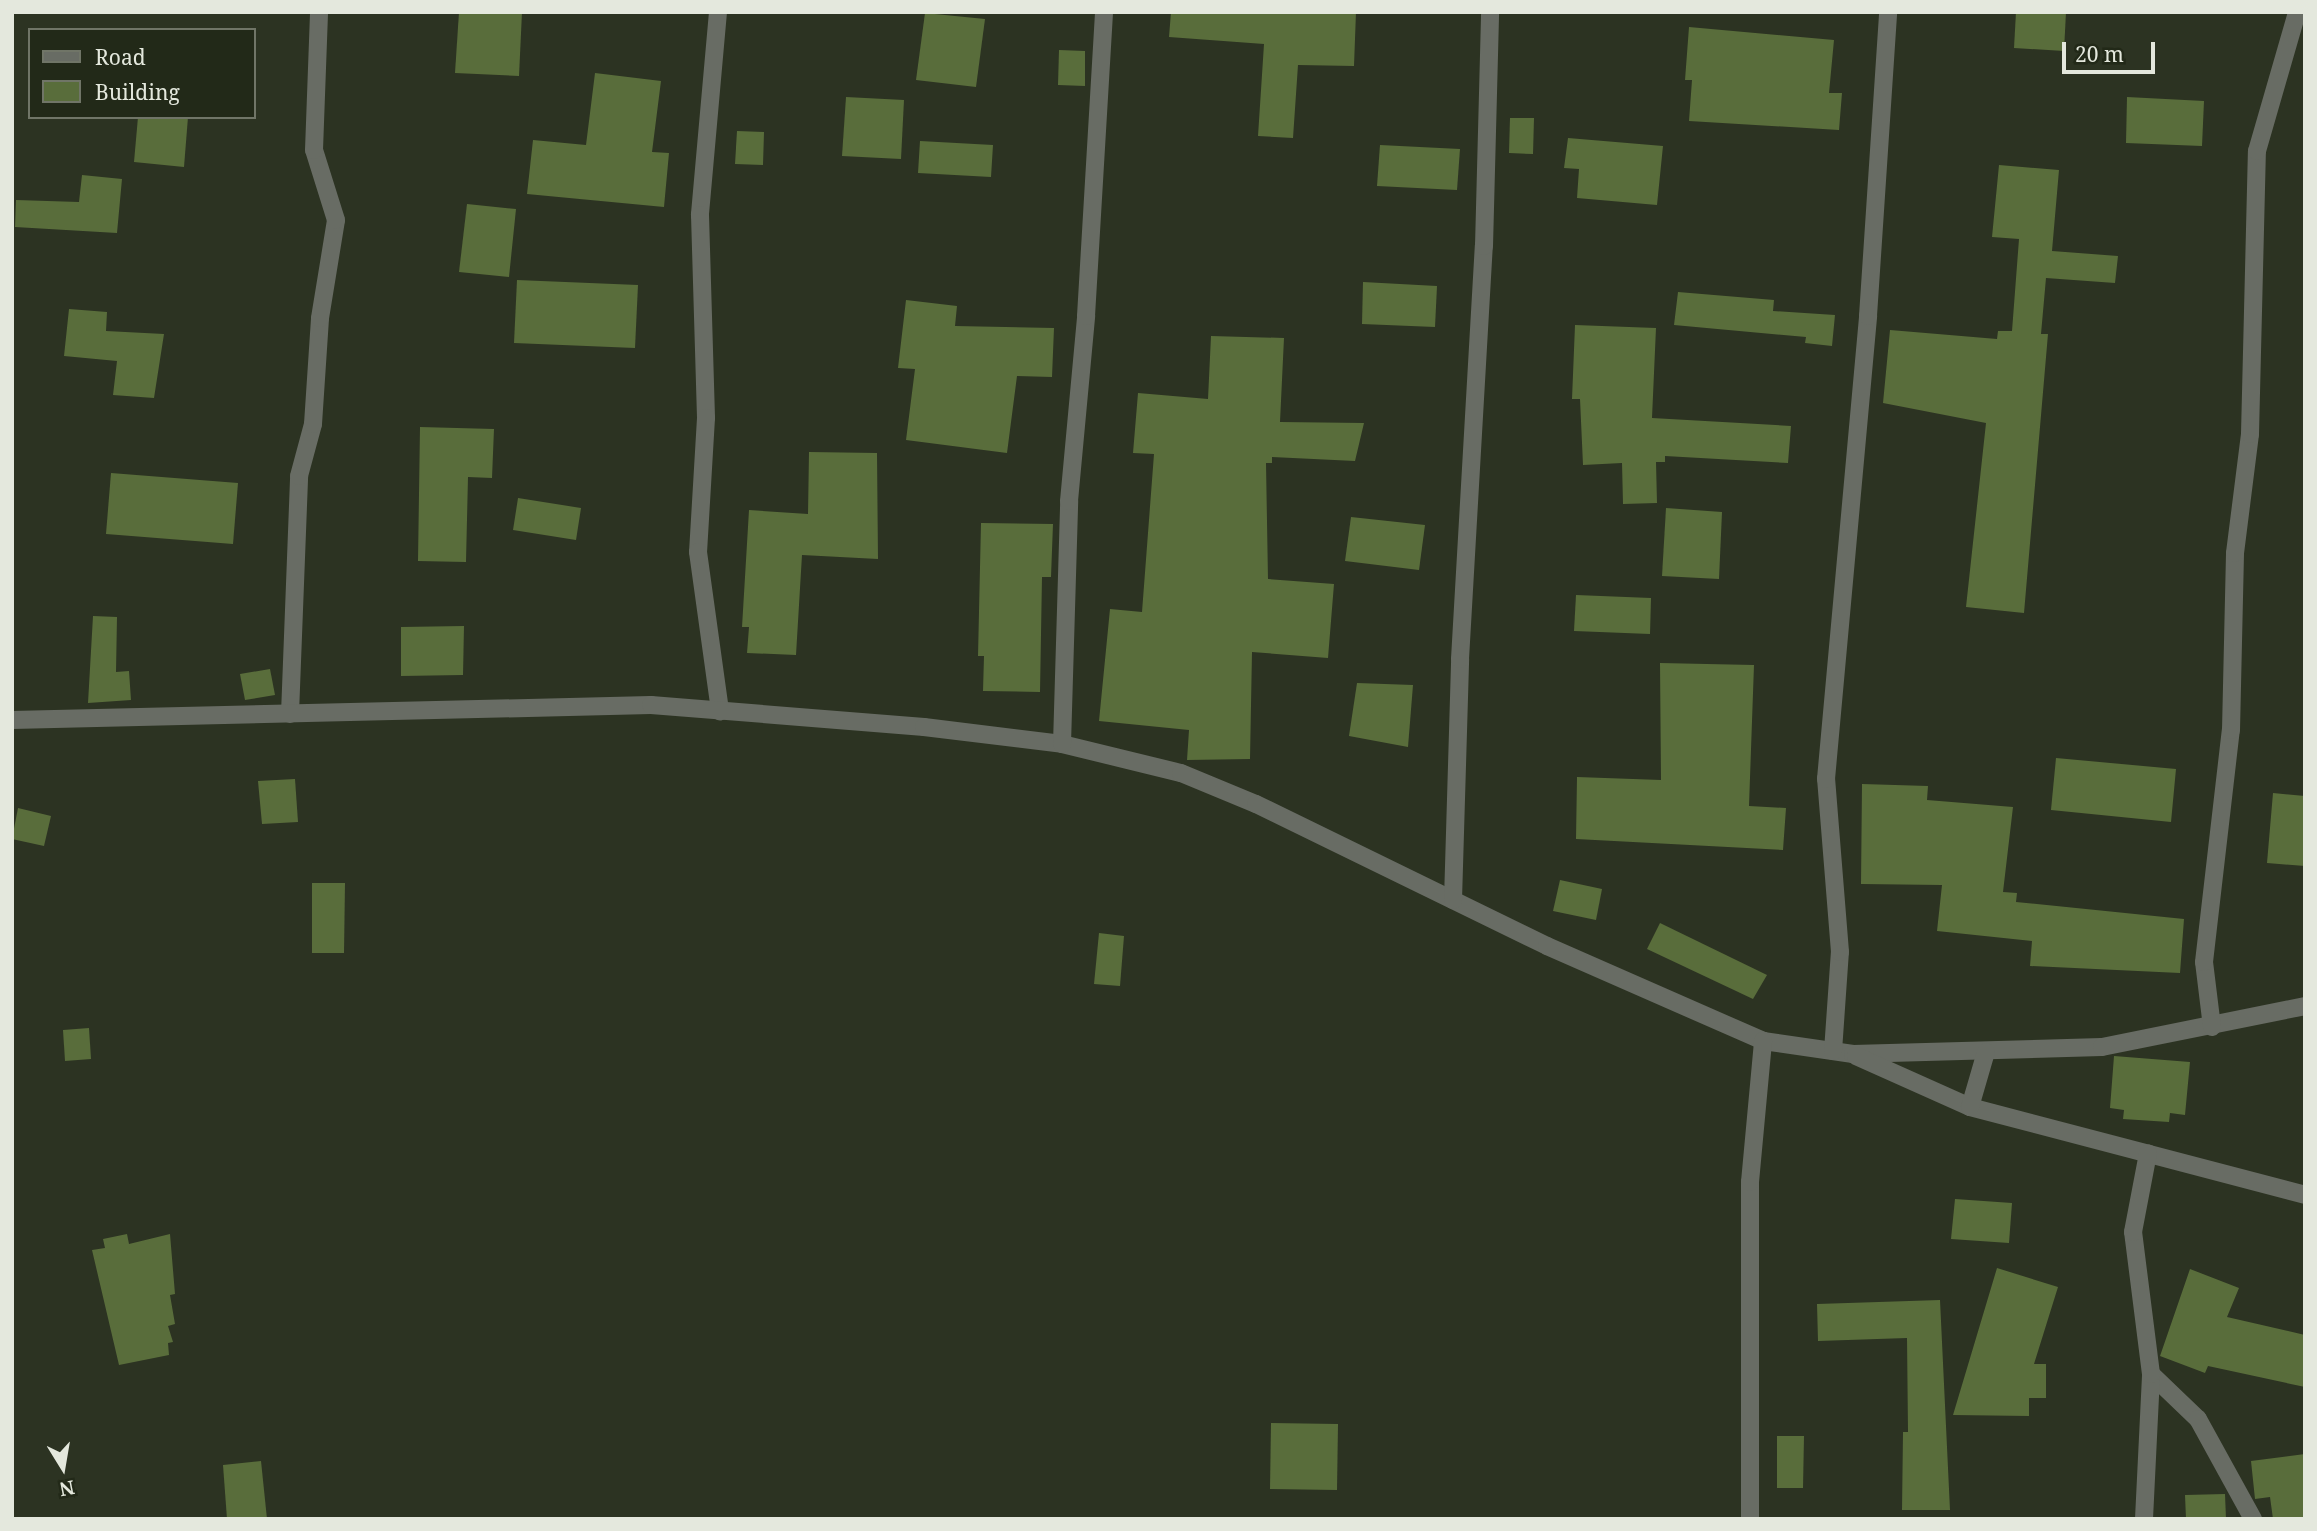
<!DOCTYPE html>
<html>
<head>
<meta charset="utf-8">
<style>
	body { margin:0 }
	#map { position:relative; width:2317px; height:1531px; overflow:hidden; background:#2c3322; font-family:"Noto Serif",serif }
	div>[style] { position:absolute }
	.building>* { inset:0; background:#596d3b }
	.street>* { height:18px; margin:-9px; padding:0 9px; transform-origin:9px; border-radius:9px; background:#686c64 }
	span { translate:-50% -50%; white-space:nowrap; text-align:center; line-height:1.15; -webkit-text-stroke:7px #222918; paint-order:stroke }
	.frame { position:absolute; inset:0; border:14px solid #e4e8dd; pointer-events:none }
	.legend { position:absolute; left:28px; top:28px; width:228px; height:91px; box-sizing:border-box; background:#222918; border:2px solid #707567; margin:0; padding:9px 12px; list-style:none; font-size:21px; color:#e4e8dd }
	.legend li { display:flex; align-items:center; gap:14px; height:35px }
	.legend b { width:35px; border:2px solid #707567 }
	.north { position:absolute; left:28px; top:1433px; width:70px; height:70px; -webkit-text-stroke:5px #222918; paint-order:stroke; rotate:169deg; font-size:19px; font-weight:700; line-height:28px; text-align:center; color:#e4e8dd }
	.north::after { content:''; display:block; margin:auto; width:24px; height:32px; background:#e4e8dd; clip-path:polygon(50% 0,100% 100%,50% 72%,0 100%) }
	.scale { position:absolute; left:2062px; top:42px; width:93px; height:32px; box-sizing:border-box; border:4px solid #e4e8dd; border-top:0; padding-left:9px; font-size:21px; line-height:24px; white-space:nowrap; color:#e4e8dd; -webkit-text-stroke:5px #222918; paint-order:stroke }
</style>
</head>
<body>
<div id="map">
	<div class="building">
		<div style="clip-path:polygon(459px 12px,522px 12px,519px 76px,455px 73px)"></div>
		<div style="clip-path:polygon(1171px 12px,1356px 12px,1354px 66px,1298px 65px,1293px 138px,1258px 136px,1264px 44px,1169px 37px)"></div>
		<div style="clip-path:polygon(2016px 12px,2066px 12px,2064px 51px,2014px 48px)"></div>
		<div style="clip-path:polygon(925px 13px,985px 19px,976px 87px,916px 80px)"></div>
		<div style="clip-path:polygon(1689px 27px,1834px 40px,1829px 93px,1842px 93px,1839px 130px,1689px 121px,1692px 80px,1685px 80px)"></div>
		<div style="clip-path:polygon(1059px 50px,1085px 51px,1085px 86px,1058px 85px)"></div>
		<div style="clip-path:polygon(595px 73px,661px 81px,652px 152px,669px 153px,664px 207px,527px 194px,533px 140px,586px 145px)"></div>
		<div style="clip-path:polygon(846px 97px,904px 100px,901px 159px,842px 156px)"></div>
		<div style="clip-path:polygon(2127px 97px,2204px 101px,2202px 146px,2126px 143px)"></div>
		<div style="clip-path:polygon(138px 117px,188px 117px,184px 167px,134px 162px)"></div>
		<div style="clip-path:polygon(1510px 118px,1534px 118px,1533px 154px,1509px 153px)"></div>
		<div style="clip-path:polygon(737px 131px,764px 132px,763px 165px,735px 164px)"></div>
		<div style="clip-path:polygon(1568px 138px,1663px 146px,1657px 205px,1577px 198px,1579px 169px,1564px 168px)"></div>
		<div style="clip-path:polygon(920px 141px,993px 145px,991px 177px,918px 173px)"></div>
		<div style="clip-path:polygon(1380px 145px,1460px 149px,1457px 190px,1377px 186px)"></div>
		<div style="clip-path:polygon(1999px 165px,2059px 170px,2052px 251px,2118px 256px,2115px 283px,2046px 278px,2041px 334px,2048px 334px,2024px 613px,1966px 607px,1986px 423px,1883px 403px,1890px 330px,1997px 339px,1998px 331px,2012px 331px,2019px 239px,1992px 237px)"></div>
		<div style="clip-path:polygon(82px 175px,122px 179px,117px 233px,15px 227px,16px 200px,79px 202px)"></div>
		<div style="clip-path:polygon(467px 204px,516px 209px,509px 277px,459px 272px)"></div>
		<div style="clip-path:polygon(517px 280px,638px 285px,635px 348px,514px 343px)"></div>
		<div style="clip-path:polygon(1363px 282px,1437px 286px,1435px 327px,1362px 324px)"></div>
		<div style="clip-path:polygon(1678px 292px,1774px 300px,1773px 311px,1835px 315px,1832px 346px,1805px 343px,1806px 337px,1674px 325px)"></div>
		<div style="clip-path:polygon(906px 300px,957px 306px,955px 326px,1054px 328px,1052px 377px,1017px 376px,1007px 453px,906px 440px,915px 369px,898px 368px)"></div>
		<div style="clip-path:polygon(69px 309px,107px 312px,106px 331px,164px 334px,154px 398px,113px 395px,117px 361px,64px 356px)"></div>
		<div style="clip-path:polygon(1575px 325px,1656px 328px,1652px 418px,1791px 426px,1788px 463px,1665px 456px,1665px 462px,1656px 462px,1657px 503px,1623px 504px,1622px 463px,1583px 465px,1580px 399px,1572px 399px)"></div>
		<div style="clip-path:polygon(1211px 336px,1284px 338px,1280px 422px,1364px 423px,1355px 461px,1272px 457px,1272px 463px,1266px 463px,1268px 579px,1334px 584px,1328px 658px,1252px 652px,1250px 759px,1187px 760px,1189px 730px,1099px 721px,1110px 609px,1142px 612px,1154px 454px,1133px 453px,1138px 393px,1208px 399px)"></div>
		<div style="clip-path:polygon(420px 427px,494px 429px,492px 478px,468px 477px,466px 562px,418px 561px)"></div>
		<div style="clip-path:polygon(809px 452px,877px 453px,878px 559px,802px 555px,796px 655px,747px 653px,749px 627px,742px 627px,749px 510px,808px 514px)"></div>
		<div style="clip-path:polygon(111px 473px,238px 483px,233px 544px,106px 534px)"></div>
		<div style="clip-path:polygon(518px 498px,581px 508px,576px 540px,513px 530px)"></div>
		<div style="clip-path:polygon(1666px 508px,1722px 512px,1719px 579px,1662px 576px)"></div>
		<div style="clip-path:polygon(1351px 517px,1425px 525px,1419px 570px,1345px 561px)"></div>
		<div style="clip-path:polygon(981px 523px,1053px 524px,1051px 577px,1042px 577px,1040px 692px,983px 691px,984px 656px,978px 656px)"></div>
		<div style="clip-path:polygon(1576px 595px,1651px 598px,1650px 634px,1574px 631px)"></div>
		<div style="clip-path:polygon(93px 616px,117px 617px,116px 672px,129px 671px,131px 700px,88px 703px)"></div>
		<div style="clip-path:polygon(464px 626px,463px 675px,401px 676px,401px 627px)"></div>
		<div style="clip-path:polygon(1660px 663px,1754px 665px,1749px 806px,1786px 808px,1783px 850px,1576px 839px,1577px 777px,1661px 780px)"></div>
		<div style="clip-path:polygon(270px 669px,275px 695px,245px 700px,240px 674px)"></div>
		<div style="clip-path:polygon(1357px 683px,1413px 685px,1408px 747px,1349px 736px)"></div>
		<div style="clip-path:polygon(2056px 758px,2176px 769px,2171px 822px,2051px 810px)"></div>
		<div style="clip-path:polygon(295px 779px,298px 822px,262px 824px,258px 781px)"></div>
		<div style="clip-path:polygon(1862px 784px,1928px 786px,1927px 800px,2013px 807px,2003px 892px,2017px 893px,2016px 902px,2184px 919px,2180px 973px,2030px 966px,2032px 941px,1937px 931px,1942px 885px,1861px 884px)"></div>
		<div style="clip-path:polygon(2273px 793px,2305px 796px,2305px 866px,2267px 863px)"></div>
		<div style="clip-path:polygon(18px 808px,51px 816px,44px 846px,12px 839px)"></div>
		<div style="clip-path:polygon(1560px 880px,1602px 889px,1596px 920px,1553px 911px)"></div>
		<div style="clip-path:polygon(312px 883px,345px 883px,344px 953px,312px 953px)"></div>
		<div style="clip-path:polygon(1660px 923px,1767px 975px,1753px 999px,1647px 949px)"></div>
		<div style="clip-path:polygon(1099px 933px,1124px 936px,1120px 986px,1094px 984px)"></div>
		<div style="clip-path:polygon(89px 1028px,91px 1059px,65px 1061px,63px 1030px)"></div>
		<div style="clip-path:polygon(2114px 1056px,2190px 1062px,2185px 1115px,2170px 1113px,2169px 1122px,2123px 1119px,2124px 1110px,2110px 1108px)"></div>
		<div style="clip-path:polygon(1955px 1199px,2012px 1203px,2009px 1243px,1951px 1239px)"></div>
		<div style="clip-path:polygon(127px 1234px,129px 1244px,170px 1234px,175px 1294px,170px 1295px,175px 1324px,168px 1326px,173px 1342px,168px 1343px,169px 1355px,119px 1365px,92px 1250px,105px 1248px,103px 1239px)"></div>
		<div style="clip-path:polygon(1997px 1268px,2058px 1287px,2034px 1364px,2046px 1364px,2046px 1398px,2029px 1398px,2029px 1416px,1953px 1415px)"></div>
		<div style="clip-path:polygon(2190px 1269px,2239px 1288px,2227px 1317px,2305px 1335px,2305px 1387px,2208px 1366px,2205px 1373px,2160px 1356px)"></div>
		<div style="clip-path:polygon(1940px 1300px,1950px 1510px,1902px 1510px,1903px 1432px,1908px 1432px,1907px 1338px,1818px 1341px,1817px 1304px)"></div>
		<div style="clip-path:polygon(1271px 1423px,1338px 1424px,1337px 1490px,1270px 1489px)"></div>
		<div style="clip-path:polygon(1777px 1436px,1804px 1436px,1803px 1488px,1777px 1488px)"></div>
		<div style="clip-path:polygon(2305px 1454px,2305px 1519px,2273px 1519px,2270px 1497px,2255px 1499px,2251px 1461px)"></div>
		<div style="clip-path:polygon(261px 1461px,267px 1519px,227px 1519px,223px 1465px)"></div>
		<div style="clip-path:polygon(2225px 1494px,2226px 1519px,2186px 1519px,2185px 1495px)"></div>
	</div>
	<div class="street">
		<div style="left:718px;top:12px;width:204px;rotate:95.1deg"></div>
		<div style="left:700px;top:215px;width:203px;rotate:88.3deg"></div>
		<div style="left:706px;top:418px;width:134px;rotate:93.4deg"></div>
		<div style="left:698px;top:552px;width:161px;rotate:82.1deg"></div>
		<div style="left:290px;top:714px;width:238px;rotate:-87.8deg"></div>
		<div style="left:299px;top:476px;width:54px;rotate:-74.9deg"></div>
		<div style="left:313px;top:424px;width:106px;rotate:-86.2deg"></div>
		<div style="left:320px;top:318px;width:99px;rotate:-80.7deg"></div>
		<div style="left:336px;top:220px;width:73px;rotate:-107.4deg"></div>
		<div style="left:314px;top:150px;width:138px;rotate:-87.9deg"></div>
		<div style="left:12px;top:720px;width:639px;rotate:-1.34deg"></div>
		<div style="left:651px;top:705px;width:274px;rotate:4.6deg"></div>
		<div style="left:924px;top:727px;width:139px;rotate:7deg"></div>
		<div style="left:1062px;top:744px;width:122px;rotate:13.7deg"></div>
		<div style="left:1181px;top:773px;width:81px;rotate:22.5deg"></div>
		<div style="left:1256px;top:804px;width:324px;rotate:26deg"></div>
		<div style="left:1547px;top:946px;width:236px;rotate:23.7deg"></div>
		<div style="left:1763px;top:1041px;width:91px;rotate:8.2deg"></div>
		<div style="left:1853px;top:1054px;width:249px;rotate:-1.6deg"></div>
		<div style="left:2102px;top:1047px;width:207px;rotate:-11.4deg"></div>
		<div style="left:1062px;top:744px;width:243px;rotate:-88.3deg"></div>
		<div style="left:1069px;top:501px;width:186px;rotate:-84.7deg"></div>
		<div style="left:1086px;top:316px;width:305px;rotate:-86.6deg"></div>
		<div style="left:1453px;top:900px;width:241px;rotate:-88.3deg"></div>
		<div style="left:1460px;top:659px;width:414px;rotate:-86.7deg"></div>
		<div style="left:1484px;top:246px;width:234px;rotate:-88.5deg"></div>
		<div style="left:2212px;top:1027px;width:65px;rotate:-97deg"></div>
		<div style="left:2204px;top:962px;width:234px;rotate:-83.4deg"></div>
		<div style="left:2231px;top:730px;width:177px;rotate:-88.7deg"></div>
		<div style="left:2235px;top:553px;width:120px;rotate:-82.8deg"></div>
		<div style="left:2250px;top:434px;width:283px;rotate:-88.6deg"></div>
		<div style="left:2257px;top:151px;width:145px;rotate:-73.9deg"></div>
		<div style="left:1833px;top:1051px;width:99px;rotate:-86deg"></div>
		<div style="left:1840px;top:952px;width:174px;rotate:-94.6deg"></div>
		<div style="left:1826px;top:779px;width:465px;rotate:-84.8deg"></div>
		<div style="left:1868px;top:316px;width:305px;rotate:-86.2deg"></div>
		<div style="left:1856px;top:1056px;width:125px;rotate:24.1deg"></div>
		<div style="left:1970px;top:1107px;width:346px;rotate:14.7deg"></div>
		<div style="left:1970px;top:1107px;width:57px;rotate:-73.8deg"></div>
		<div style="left:2151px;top:1374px;width:65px;rotate:43.8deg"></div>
		<div style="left:2198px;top:1419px;width:114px;rotate:61.2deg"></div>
		<div style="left:1750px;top:1519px;width:337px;rotate:-90deg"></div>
		<div style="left:1750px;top:1182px;width:142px;rotate:-84.7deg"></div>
		<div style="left:2144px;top:1519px;width:145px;rotate:-87.2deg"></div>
		<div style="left:2151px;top:1374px;width:143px;rotate:-97.2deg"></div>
		<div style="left:2133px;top:1232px;width:80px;rotate:-79.2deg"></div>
	</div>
	<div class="frame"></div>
	<ul class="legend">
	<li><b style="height:9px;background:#686c64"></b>Road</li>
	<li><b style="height:19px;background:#596d3b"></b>Building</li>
	</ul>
	<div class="north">N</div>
	<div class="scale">20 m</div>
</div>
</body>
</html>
